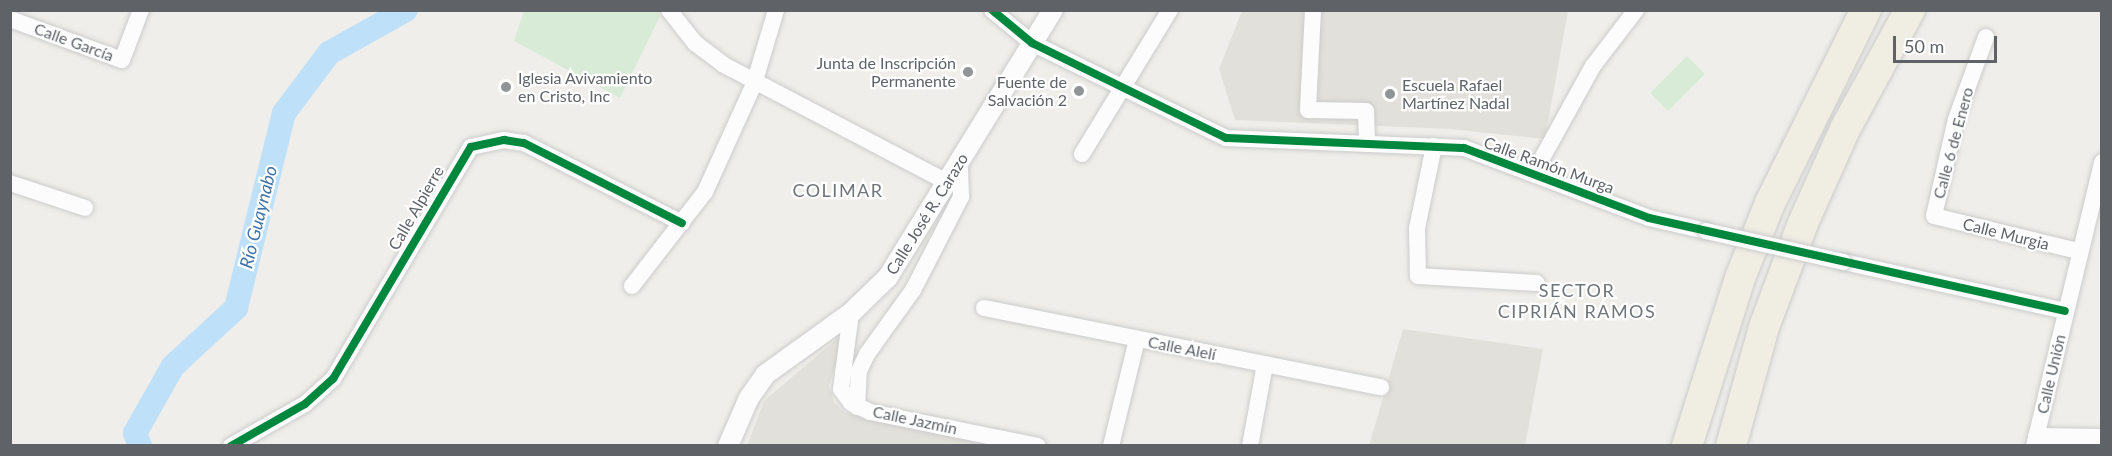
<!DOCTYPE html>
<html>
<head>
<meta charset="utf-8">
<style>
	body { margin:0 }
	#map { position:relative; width:2112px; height:456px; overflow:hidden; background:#efeeea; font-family:Lato,sans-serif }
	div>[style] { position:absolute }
	.education>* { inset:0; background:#e2e0da }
	.green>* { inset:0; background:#d8ebd6 }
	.river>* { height:24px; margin:-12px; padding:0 12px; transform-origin:12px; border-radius:12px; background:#bfe0f9 }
	.roads { filter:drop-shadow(0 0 2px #cbcccc) drop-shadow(0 0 2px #cbcccc) }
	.minor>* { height:16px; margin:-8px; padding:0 8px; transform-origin:8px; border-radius:8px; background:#fdfcfc }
	.tertiary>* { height:20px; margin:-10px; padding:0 10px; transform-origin:10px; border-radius:10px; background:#fdfcfc }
	.motorway>* { height:30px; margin:-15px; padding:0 15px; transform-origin:15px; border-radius:15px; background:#f0ede3 }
	.bridges { filter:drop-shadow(0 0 2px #cbcccc) drop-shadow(0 0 2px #cbcccc) }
	.minor-bridge>* { height:16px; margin:-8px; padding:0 8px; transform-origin:8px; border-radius:8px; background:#fdfcfc }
	.cycleway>* { height:8px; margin:-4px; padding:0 4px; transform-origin:4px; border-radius:4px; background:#00873e }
	.dots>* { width:16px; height:16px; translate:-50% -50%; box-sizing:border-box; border:3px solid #fff; border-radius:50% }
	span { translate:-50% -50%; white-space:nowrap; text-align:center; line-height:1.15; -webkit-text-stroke:4.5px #fff; paint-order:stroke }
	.street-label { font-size:16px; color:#5f6368 }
	.poi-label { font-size:16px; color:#5f6368 }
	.right { translate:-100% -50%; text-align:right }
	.left { translate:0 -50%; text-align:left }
	.neighbourhood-label { font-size:18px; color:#70757a; letter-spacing:1.5px }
	.water-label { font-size:18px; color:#4174aa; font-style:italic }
	.frame { position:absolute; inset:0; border:12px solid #5f6368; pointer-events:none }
	.scale { position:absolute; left:1893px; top:36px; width:104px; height:27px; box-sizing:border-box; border:3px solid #5f6368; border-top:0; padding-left:8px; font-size:18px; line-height:21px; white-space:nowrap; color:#5f6368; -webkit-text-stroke:4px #fff; paint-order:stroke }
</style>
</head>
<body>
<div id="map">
	<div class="education">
		<div style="clip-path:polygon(1242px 11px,1568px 11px,1545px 139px,1451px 129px,1235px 120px,1219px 69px)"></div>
		<div style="clip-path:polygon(1403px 329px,1543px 349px,1525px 445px,1369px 446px)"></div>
		<div style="clip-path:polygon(839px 337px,844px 339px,829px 386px,834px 402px,845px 413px,999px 445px,747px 446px,764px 401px)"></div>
	</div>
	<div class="green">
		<div style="clip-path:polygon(656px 10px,660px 16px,620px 98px,514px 41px,524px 11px)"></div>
		<div style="clip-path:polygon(1687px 56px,1705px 74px,1668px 111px,1650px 93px)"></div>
	</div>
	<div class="river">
		<div style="left:140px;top:446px;width:14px;rotate:-111deg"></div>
		<div style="left:135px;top:433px;width:77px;rotate:-60.4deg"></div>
		<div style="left:173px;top:366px;width:86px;rotate:-42.6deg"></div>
		<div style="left:236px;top:308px;width:201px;rotate:-76.2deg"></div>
		<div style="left:284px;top:113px;width:75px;rotate:-53.1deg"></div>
		<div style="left:329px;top:53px;width:88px;rotate:-29.2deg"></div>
	</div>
	<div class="roads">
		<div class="minor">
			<div style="left:669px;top:10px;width:42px;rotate:51.8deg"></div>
			<div style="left:695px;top:43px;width:36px;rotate:37deg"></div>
			<div style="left:724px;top:65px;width:252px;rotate:27.7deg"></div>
			<div style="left:992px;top:10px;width:52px;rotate:39.5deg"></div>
			<div style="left:1032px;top:43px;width:216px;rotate:26.1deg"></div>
			<div style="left:1226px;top:138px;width:238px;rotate:2.4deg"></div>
			<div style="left:1464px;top:148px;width:198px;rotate:20.7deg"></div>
			<div style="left:1649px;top:218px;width:58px;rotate:12.8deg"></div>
			<div style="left:1313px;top:10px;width:100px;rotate:92.9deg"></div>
			<div style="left:1308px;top:110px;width:58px;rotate:1deg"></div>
			<div style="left:1366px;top:111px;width:33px;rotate:88deg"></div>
			<div style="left:10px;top:19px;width:119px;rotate:20.1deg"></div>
			<div style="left:122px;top:60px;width:53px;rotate:-69.2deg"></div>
			<div style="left:1986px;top:37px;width:87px;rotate:110.1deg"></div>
			<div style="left:1956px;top:119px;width:99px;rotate:102.8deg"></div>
			<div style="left:1934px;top:216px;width:148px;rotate:13.7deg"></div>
			<div style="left:1434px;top:146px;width:84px;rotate:101.7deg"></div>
			<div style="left:1417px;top:228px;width:48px;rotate:88.8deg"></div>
			<div style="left:1418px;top:276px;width:119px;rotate:3.4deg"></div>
			<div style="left:1082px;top:154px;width:169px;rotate:-58.6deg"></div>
			<div style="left:1535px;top:171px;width:120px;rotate:-61.1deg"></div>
			<div style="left:1593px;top:66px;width:71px;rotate:-52.5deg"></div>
			<div style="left:10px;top:183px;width:79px;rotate:18.4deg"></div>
			<div style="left:1844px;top:262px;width:226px;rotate:12.5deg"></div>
			<div style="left:632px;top:286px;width:119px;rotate:-52.2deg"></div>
			<div style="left:705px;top:192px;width:119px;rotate:-65.6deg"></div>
			<div style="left:754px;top:84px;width:77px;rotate:-73.4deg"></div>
			<div style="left:984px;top:308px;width:405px;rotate:11.3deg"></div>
			<div style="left:851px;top:313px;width:77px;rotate:97.5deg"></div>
			<div style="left:841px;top:389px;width:17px;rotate:54deg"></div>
			<div style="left:851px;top:403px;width:21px;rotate:25deg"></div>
			<div style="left:870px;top:412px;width:171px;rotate:11.4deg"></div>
			<div style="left:857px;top:407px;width:36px;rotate:-87deg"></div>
			<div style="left:859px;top:371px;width:19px;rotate:-65deg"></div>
			<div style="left:867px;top:354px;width:79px;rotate:-54.3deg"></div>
			<div style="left:913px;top:290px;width:105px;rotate:-62.7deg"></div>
			<div style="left:961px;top:197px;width:35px;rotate:-92deg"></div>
			<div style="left:2036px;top:436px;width:66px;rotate:0.9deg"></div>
			<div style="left:231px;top:446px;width:85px;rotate:-29.6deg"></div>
			<div style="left:305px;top:404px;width:38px;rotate:-42deg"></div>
			<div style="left:333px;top:379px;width:270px;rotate:-59.3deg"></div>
			<div style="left:471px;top:147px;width:34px;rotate:-12deg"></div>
			<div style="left:504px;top:140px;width:20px;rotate:9deg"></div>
			<div style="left:524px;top:143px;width:177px;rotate:26.9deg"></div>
			<div style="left:1111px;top:446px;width:110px;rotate:-76.3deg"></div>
			<div style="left:1250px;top:446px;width:83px;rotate:-79.6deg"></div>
			<div style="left:2034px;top:446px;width:292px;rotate:-76.5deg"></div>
		</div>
		<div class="tertiary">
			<div style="left:728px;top:446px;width:52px;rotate:-66.4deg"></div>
			<div style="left:749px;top:398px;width:29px;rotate:-55deg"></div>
			<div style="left:766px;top:374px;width:105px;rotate:-35.7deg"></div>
			<div style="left:851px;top:313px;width:52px;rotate:-44.2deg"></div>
			<div style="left:888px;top:277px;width:314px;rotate:-58.3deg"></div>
		</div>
		<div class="motorway">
			<div style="left:1687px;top:446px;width:176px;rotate:-72.5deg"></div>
			<div style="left:1740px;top:278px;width:81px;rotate:-68.2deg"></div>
			<div style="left:1770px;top:203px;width:216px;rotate:-63.6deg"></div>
			<div style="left:1731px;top:446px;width:123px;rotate:-74.5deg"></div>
			<div style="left:1764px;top:327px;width:111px;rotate:-69.4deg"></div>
			<div style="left:1803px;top:223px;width:103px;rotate:-65.9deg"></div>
			<div style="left:1845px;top:129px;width:136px;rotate:-61.4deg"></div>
		</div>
	</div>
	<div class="bridges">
		<div class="minor-bridge">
			<div style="left:1706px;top:231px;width:141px;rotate:12.7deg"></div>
		</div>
	</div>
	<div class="cycleway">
		<div style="left:992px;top:10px;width:52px;rotate:39.5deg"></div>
		<div style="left:1032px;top:43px;width:216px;rotate:26.1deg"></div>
		<div style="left:1226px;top:138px;width:238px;rotate:2.4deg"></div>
		<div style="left:1464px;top:148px;width:198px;rotate:20.7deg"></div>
		<div style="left:1649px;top:218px;width:426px;rotate:12.6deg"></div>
		<div style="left:231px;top:446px;width:85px;rotate:-29.6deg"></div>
		<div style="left:305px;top:404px;width:38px;rotate:-42deg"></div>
		<div style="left:333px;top:379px;width:270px;rotate:-59.3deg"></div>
		<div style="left:471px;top:147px;width:34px;rotate:-12deg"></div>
		<div style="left:504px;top:140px;width:20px;rotate:9deg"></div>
		<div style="left:524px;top:143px;width:177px;rotate:26.9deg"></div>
	</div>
	<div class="dots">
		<div style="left:968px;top:72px;background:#919496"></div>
		<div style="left:506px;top:87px;background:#919496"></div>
		<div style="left:1079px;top:91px;background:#919496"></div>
		<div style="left:1390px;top:94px;background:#919496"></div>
	</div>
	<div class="street-label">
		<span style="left:74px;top:42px;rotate:20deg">Calle García</span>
		<span style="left:1953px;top:143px;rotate:-75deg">Calle 6 de Enero</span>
		<span style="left:1549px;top:165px;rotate:20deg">Calle Ramón Murga</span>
		<span style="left:416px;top:208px;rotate:-60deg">Calle Alpierre</span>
		<span style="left:927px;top:214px;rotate:-58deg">Calle José R. Carazo</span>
		<span style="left:2006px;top:234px;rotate:14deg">Calle Murgia</span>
		<span style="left:1182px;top:348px;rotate:11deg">Calle Alelí</span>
		<span style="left:2051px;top:374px;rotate:-77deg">Calle Unión</span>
		<span style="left:915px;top:420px;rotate:12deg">Calle Jazmín</span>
	</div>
	<div class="poi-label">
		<span class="right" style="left:956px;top:72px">Junta de Inscripción<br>Permanente</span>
		<span class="left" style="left:518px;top:87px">Iglesia Avivamiento<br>en Cristo, Inc</span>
		<span class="right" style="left:1067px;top:91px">Fuente de<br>Salvación 2</span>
		<span class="left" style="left:1402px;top:94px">Escuela Rafael<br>Martínez Nadal</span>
	</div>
	<div class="neighbourhood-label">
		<span style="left:838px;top:190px">COLIMAR</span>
		<span style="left:1577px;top:301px">SECTOR<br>CIPRIÁN RAMOS</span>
	</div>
	<div class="water-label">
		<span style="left:258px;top:217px;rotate:-76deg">Río Guaynabo</span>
	</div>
	<div class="frame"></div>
	<div class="scale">50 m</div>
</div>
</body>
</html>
